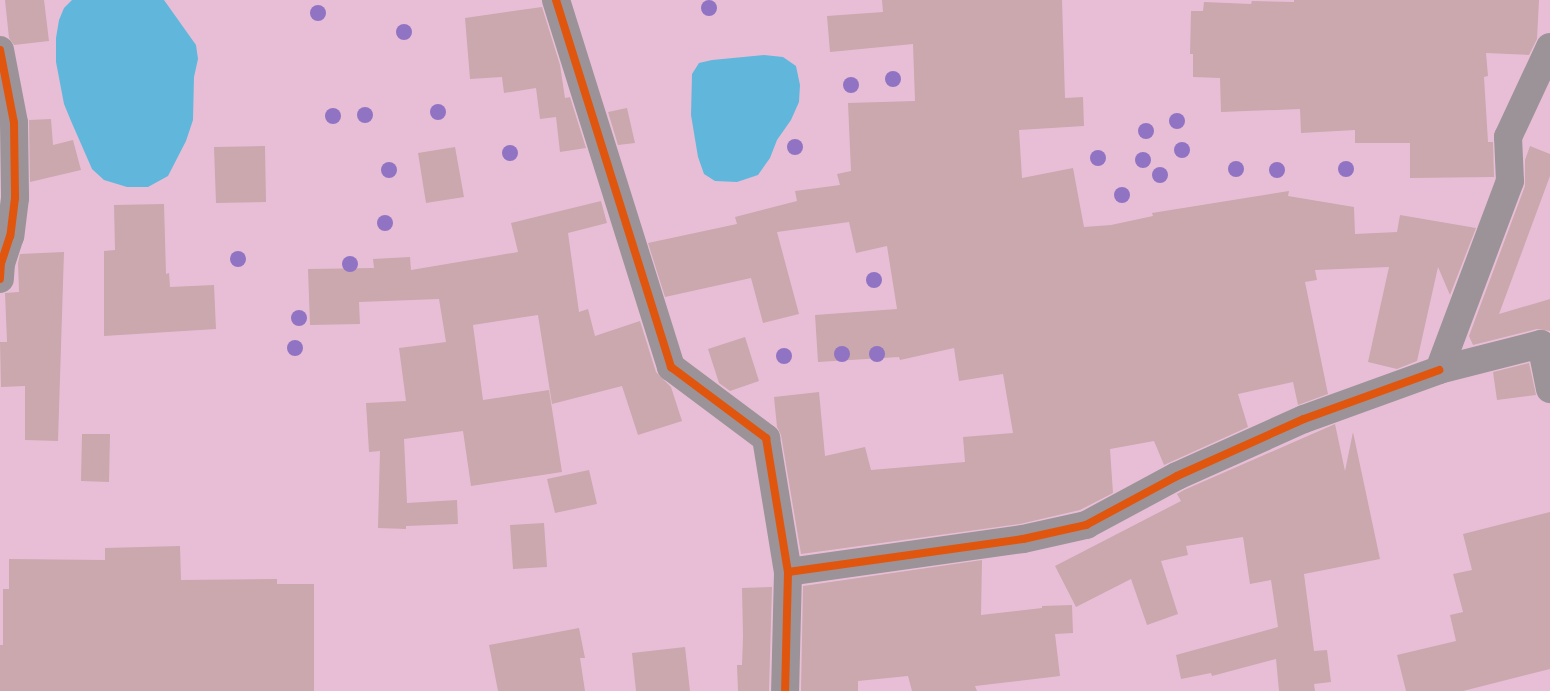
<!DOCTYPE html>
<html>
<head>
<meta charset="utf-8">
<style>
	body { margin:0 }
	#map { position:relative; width:1550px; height:691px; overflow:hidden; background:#e8bed7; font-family:Quicksand,sans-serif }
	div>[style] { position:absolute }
	.water>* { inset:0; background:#60b7db }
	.building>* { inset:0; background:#caa8ad }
	.street>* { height:28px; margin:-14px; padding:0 14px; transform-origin:14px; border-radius:14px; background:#9c9398 }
	.cycleway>* { height:8px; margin:-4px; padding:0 4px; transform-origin:4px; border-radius:4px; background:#e0560e }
	.trees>* { width:16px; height:16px; margin:-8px; border-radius:50%; background:#9173c3 }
	span { translate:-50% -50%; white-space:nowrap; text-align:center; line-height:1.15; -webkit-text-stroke:4px #f9acdb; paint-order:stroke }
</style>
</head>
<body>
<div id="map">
	<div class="water">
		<div style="clip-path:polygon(72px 0,164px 0,196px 45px,198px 59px,194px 77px,193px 120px,186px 141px,168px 176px,148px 187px,127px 187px,104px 180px,92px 169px,71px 121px,64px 104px,56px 62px,56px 38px,59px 20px,64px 8px)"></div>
		<div style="clip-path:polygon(764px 55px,783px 57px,796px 66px,800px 85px,799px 102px,791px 120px,777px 140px,770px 158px,758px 175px,737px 182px,715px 181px,704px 174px,698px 157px,691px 115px,692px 74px,699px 63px,712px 60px)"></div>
	</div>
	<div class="building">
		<div style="clip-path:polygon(5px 0,44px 0,49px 41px,14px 45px,9px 38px)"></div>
		<div style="clip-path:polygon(882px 0,1062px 0,1065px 98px,1083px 97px,1084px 126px,1019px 130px,1022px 178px,1073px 168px,1084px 227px,1111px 225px,1153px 216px,1152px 213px,1289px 191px,1288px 196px,1354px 207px,1355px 234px,1397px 232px,1400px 215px,1476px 228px,1450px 295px,1438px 267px,1417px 361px,1397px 369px,1368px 362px,1389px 267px,1315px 270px,1317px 280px,1305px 282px,1328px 394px,1298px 405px,1293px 382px,1238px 394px,1248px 427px,1164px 465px,1154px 441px,1110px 449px,1113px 493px,1080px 510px,1020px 524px,801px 554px,781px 435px,777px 427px,774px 397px,819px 392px,825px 456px,865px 447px,871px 470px,965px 462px,963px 437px,1013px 433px,1003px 374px,959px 381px,954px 348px,900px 360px,899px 357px,818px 362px,815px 315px,897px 309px,887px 246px,856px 253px,849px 222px,777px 232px,799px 314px,763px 323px,751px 278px,665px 297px,648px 243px,737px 224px,735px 217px,797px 201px,795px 191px,840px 185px,837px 174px,851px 171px,848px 103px,915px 101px,913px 44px,830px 52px,827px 16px,883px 12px)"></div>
		<div style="clip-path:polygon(1294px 0,1539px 0,1537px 39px,1529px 55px,1486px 53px,1488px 76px,1484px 77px,1488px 142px,1493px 142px,1494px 177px,1410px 178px,1410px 143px,1355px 143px,1355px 130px,1301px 133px,1300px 109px,1221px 112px,1220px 78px,1193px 77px,1193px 54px,1190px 54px,1191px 11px,1203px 11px,1204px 2px,1251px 4px,1252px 1px,1294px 2px)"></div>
		<div style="clip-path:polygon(542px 7px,560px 65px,565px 98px,570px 97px,586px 148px,560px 152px,556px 117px,540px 119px,536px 88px,504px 93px,502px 77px,470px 79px,465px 18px)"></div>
		<div style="clip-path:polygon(627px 108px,635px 143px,618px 145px,608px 112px)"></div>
		<div style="clip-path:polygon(51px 119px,53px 145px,73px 140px,81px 170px,30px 182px,29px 120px)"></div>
		<div style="clip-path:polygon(265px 146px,266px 202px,216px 203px,214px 147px)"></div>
		<div style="clip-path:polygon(1530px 146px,1550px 154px,1550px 176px,1499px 314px,1550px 299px,1550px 331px,1537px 329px,1473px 345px,1469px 336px,1525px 186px,1525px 160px)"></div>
		<div style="clip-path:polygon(455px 147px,464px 197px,426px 203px,418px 153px)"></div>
		<div style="clip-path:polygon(601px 201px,607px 223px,568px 233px,579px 312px,588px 309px,595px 336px,640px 321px,656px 372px,671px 387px,682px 421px,638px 435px,622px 386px,552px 404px,538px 315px,473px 325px,483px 400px,549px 390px,562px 472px,471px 486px,463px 431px,404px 439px,407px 503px,457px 500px,458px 524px,406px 526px,406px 529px,378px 528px,380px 451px,369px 452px,366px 403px,406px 401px,399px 348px,446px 342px,439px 299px,359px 302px,360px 324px,310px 325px,308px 269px,374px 268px,373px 259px,410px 257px,411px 270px,518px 252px,511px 223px)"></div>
		<div style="clip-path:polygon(164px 204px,166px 274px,169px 273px,170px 287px,214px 285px,216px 329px,104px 336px,104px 251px,115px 250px,114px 205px)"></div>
		<div style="clip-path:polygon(64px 252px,58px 441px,25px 440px,25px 386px,1px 387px,0 342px,7px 342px,5px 293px,19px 292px,18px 263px,20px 254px)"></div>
		<div style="clip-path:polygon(745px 337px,759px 381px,730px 391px,719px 383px,708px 349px)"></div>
		<div style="clip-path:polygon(1529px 363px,1536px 395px,1497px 400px,1493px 372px)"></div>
		<div style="clip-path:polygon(1335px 424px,1345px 471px,1353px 432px,1380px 559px,1304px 574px,1314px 651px,1327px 650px,1331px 682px,1314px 684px,1315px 691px,1279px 691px,1276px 659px,1212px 676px,1211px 673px,1181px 679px,1176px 655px,1278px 627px,1271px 580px,1250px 584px,1243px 537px,1186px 546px,1188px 555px,1161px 561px,1178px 614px,1147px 625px,1131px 579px,1076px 607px,1055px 566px,1181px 501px,1177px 494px,1184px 490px)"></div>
		<div style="clip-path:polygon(82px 434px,110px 434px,109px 482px,81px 481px)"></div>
		<div style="clip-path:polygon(589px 470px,597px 504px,555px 513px,547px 479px)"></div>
		<div style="clip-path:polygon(1550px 512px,1550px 669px,1463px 691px,1406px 691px,1397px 655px,1456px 641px,1450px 615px,1463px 612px,1453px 574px,1472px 570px,1463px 534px)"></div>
		<div style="clip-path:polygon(544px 523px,547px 567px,513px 569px,510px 525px)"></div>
		<div style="clip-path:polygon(180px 546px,181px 580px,277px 579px,277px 584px,314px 584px,314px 691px,0 691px,0 645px,3px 645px,3px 589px,9px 589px,9px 559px,105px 560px,105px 548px)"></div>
		<div style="clip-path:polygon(982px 560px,981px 615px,1042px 608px,1042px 606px,1072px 605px,1073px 633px,1055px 634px,1060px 676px,975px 686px,977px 691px,912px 691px,908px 676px,858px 681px,858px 691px,801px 691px,803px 586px)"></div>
		<div style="clip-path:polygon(772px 587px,769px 691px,738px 691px,737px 665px,742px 665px,743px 636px,742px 588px)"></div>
		<div style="clip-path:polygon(579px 628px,585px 658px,580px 658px,585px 691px,498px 691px,489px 645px)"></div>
		<div style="clip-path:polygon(685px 647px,690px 691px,636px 691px,632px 653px)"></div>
	</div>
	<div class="street">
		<div style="left:556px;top:0;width:385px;rotate:72.6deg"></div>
		<div style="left:671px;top:367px;width:119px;rotate:36.8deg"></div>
		<div style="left:766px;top:438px;width:136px;rotate:80.7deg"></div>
		<div style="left:788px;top:572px;width:119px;rotate:91.4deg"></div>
		<div style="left:1550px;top:47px;width:99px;rotate:115deg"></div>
		<div style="left:1508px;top:137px;width:44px;rotate:87.4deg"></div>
		<div style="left:1510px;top:181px;width:202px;rotate:110.6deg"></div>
		<div style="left:1439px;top:370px;width:105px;rotate:-14.3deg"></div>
		<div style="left:1541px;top:344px;width:46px;rotate:78.7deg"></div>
		<div style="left:0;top:50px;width:74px;rotate:79.1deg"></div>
		<div style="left:14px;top:123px;width:75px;rotate:89.2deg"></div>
		<div style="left:15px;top:198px;width:38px;rotate:97deg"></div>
		<div style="left:10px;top:236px;width:28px;rotate:108deg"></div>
		<div style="left:1px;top:263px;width:16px;rotate:94deg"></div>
		<div style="left:788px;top:572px;width:237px;rotate:-8deg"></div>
		<div style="left:1023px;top:539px;width:65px;rotate:-12.5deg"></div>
		<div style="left:1086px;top:525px;width:103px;rotate:-28.3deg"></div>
		<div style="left:1177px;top:476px;width:139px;rotate:-24.2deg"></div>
		<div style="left:1304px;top:419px;width:144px;rotate:-19.9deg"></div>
	</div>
	<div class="cycleway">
		<div style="left:556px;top:0;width:385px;rotate:72.6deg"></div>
		<div style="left:671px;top:367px;width:119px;rotate:36.8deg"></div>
		<div style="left:766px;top:438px;width:136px;rotate:80.7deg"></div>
		<div style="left:788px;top:572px;width:119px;rotate:91.4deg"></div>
		<div style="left:0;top:50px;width:74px;rotate:79.1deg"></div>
		<div style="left:14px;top:123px;width:75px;rotate:89.2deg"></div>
		<div style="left:15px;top:198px;width:38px;rotate:97deg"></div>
		<div style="left:10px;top:236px;width:28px;rotate:108deg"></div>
		<div style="left:1px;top:263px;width:16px;rotate:94deg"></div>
		<div style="left:788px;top:572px;width:237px;rotate:-8deg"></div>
		<div style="left:1023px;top:539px;width:65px;rotate:-12.5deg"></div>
		<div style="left:1086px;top:525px;width:103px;rotate:-28.3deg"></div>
		<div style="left:1177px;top:476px;width:139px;rotate:-24.2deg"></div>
		<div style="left:1304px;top:419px;width:144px;rotate:-19.9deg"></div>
	</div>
	<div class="trees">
		<div style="left:709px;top:8px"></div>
		<div style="left:318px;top:13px"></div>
		<div style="left:404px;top:32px"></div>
		<div style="left:893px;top:79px"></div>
		<div style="left:851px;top:85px"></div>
		<div style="left:438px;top:112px"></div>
		<div style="left:365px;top:115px"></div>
		<div style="left:333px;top:116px"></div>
		<div style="left:1177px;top:121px"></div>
		<div style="left:1146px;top:131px"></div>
		<div style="left:795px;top:147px"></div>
		<div style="left:1182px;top:150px"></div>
		<div style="left:510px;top:153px"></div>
		<div style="left:1098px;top:158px"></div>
		<div style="left:1143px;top:160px"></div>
		<div style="left:1236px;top:169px"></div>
		<div style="left:1346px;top:169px"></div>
		<div style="left:389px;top:170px"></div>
		<div style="left:1277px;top:170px"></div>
		<div style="left:1160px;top:175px"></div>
		<div style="left:1122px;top:195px"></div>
		<div style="left:385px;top:223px"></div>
		<div style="left:238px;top:259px"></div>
		<div style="left:350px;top:264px"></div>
		<div style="left:874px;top:280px"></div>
		<div style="left:299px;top:318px"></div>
		<div style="left:295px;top:348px"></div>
		<div style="left:842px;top:354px"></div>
		<div style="left:877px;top:354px"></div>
		<div style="left:784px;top:356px"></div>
	</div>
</div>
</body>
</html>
